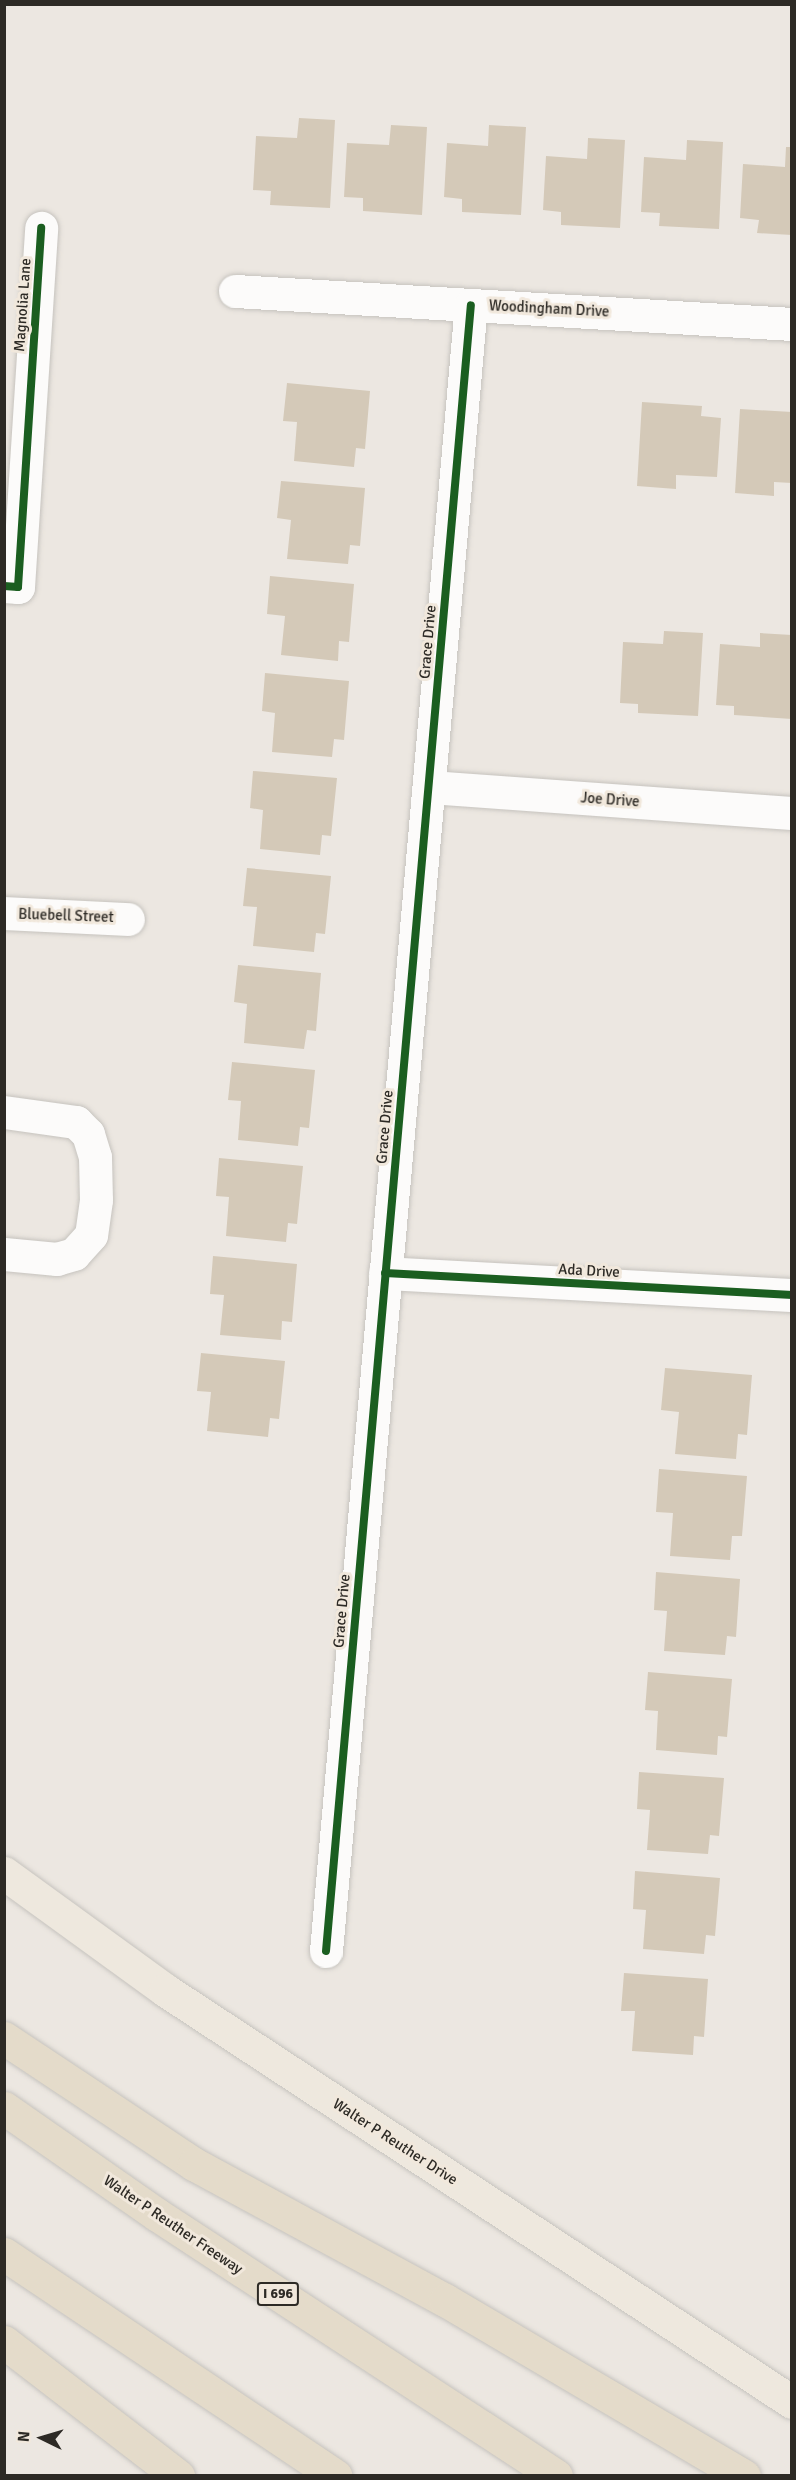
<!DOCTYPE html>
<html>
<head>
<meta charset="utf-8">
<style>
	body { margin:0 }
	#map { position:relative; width:796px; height:2480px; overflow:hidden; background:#ece7e1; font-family:Signika,sans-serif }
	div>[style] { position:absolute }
	.building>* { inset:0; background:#d4c9b8 }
	.roads { filter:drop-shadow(0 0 2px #c6c3be) drop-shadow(0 0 2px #c6c3be) }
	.minor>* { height:33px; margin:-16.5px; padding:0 16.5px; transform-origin:16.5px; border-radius:16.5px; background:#fcfbfa }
	.major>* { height:33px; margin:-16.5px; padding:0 16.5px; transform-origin:16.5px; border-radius:16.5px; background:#eee8de }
	.highway>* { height:33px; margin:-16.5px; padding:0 16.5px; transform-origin:16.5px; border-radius:16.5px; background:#e4dbca }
	.cycleway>* { height:8px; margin:-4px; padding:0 4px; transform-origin:4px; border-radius:4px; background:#1b5e20 }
	span { translate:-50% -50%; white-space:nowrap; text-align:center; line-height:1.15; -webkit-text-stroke:6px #f1e8dc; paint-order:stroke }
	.shield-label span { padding:2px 4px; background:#f1e8dc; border:2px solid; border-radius:4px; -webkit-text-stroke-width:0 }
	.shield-label { font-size:14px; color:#2d2a25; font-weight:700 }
	.street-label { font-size:15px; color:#2d2a25 }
	.frame { position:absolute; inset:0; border:6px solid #2d2a25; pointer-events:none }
	.north { position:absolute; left:12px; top:2408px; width:60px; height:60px; -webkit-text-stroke:4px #f1e8dc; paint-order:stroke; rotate:275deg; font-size:16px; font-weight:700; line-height:24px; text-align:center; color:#2d2a25 }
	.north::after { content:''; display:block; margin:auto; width:21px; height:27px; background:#2d2a25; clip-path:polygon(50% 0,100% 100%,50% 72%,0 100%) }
</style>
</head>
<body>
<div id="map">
	<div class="building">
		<div style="clip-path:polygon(299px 118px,335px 120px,330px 208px,270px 205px,271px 191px,253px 190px,256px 136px,297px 138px)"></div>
		<div style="clip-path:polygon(391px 125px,427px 127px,422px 215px,363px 211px,363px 198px,344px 197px,347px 143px,389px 145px)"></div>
		<div style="clip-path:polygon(489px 125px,526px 127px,521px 215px,462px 212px,462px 199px,444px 197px,447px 143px,488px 146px)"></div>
		<div style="clip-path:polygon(588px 138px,625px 140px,620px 228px,561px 225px,561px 212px,543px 210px,546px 156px,587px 159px)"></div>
		<div style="clip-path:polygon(687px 140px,723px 142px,719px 229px,659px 226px,660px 213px,641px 212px,644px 157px,686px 160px)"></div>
		<div style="clip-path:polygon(786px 147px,792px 147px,792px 235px,757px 233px,759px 220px,740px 218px,743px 164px,785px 167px)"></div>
		<div style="clip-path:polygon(287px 383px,370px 391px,365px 449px,356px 448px,354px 467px,294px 461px,297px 422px,283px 421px)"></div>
		<div style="clip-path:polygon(642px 402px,702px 406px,701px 416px,721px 418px,717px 477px,676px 475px,676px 489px,637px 486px)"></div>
		<div style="clip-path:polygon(740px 409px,792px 412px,792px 483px,774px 482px,774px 496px,735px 493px)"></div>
		<div style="clip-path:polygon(281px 481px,365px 488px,360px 546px,350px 545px,348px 564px,287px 559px,291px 520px,277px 518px)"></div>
		<div style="clip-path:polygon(270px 576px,354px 584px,349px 642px,339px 641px,338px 661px,281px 655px,285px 616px,267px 614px)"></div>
		<div style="clip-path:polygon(664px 631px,703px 633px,698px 716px,638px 713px,638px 704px,620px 703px,623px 642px,663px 644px)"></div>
		<div style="clip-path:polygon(760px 633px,792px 635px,792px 719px,734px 715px,734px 706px,716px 705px,720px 644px,760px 647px)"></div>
		<div style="clip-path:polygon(265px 673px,349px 681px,344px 740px,334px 739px,332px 757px,272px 752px,275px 713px,262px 711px)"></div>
		<div style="clip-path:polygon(253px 771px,337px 778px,331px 836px,322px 835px,320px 855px,260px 849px,263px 810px,250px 808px)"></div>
		<div style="clip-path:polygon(247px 868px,331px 876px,325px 934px,316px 933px,314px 952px,253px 946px,257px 907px,243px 906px)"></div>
		<div style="clip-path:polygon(238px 965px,321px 973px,316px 1031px,307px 1030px,304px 1049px,244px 1043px,247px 1004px,234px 1002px)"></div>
		<div style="clip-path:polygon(232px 1062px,315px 1070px,309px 1128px,300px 1127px,298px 1146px,238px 1140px,241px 1101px,228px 1100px)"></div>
		<div style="clip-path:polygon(219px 1158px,303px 1166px,297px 1224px,288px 1223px,286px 1242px,226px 1236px,229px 1197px,216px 1196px)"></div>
		<div style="clip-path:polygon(213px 1256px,297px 1264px,292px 1322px,282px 1321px,281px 1340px,220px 1335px,224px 1295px,210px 1294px)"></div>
		<div style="clip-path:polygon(201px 1353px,285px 1361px,279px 1419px,270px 1418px,268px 1437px,207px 1431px,211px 1392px,197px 1391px)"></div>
		<div style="clip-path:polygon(665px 1368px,752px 1375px,747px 1435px,738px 1434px,736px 1459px,675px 1454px,679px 1412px,661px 1410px)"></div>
		<div style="clip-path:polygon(659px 1469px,747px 1476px,742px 1536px,732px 1536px,730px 1560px,670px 1556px,673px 1513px,656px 1512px)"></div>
		<div style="clip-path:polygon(656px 1572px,740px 1579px,736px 1637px,727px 1636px,725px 1655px,664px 1651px,667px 1611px,654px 1610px)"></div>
		<div style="clip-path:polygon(648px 1672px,732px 1679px,727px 1737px,718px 1736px,717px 1755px,656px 1750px,658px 1711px,645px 1710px)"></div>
		<div style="clip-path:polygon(639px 1772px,724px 1778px,719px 1836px,710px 1835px,708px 1854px,647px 1850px,650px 1810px,637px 1809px)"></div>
		<div style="clip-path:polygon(635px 1871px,720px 1878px,715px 1936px,706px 1935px,704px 1954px,643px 1949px,646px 1910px,633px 1909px)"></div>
		<div style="clip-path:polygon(624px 1973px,708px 1979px,704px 2037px,694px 2036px,693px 2055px,632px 2051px,635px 2011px,621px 2011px)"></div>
	</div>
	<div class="roads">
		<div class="minor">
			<div style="left:235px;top:291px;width:558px;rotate:3.39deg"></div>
			<div style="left:4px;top:586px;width:14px;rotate:4deg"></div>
			<div style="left:18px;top:587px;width:360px;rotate:-86.3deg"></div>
			<div style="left:429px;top:787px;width:364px;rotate:4.1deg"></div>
			<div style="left:4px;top:913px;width:124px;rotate:2.8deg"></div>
			<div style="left:4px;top:1112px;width:73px;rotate:7.9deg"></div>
			<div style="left:76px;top:1122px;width:17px;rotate:45deg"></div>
			<div style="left:88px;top:1134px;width:24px;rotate:73deg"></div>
			<div style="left:95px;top:1157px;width:43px;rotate:88.7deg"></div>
			<div style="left:96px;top:1200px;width:35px;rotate:98deg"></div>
			<div style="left:91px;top:1235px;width:25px;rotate:132deg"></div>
			<div style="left:74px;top:1254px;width:18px;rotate:164deg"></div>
			<div style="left:57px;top:1259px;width:53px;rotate:-174.6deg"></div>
			<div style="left:385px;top:1273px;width:408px;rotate:3.1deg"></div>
			<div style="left:326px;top:1951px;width:1652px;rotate:-84.97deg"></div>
		</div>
		<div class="major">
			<div style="left:4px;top:1873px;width:199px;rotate:36deg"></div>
			<div style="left:165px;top:1990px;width:750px;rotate:33.31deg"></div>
		</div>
		<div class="highway">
			<div style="left:4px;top:2038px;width:228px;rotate:33.6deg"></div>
			<div style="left:194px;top:2164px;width:285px;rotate:28.5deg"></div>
			<div style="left:445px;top:2300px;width:347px;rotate:30.5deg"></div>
			<div style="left:4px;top:2108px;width:185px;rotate:34.9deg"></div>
			<div style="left:156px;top:2214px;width:478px;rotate:33.2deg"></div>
			<div style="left:4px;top:2254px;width:399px;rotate:33.8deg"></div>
			<div style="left:4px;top:2342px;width:220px;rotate:37.6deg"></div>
		</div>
	</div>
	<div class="cycleway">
		<div style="left:4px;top:586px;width:14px;rotate:4deg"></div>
		<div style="left:18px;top:587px;width:360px;rotate:-86.3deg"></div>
		<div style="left:385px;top:1273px;width:408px;rotate:3.1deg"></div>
		<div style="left:326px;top:1951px;width:1652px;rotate:-84.97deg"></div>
	</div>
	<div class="shield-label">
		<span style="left:278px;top:2294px">I 696</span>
	</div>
	<div class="street-label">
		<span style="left:23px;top:305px;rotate:-86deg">Magnolia Lane</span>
		<span style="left:549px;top:309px;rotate:3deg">Woodingham Drive</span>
		<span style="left:428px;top:642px;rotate:-85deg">Grace Drive</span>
		<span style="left:610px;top:800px;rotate:4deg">Joe Drive</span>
		<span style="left:66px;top:916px;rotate:2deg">Bluebell Street</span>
		<span style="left:385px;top:1127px;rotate:-85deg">Grace Drive</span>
		<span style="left:589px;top:1271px;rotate:3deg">Ada Drive</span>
		<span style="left:342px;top:1611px;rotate:-85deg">Grace Drive</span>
		<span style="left:395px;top:2142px;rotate:33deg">Walter P Reuther Drive</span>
		<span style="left:173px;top:2225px;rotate:34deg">Walter P Reuther Freeway</span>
	</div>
	<div class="frame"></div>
	<div class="north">N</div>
</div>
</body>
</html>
